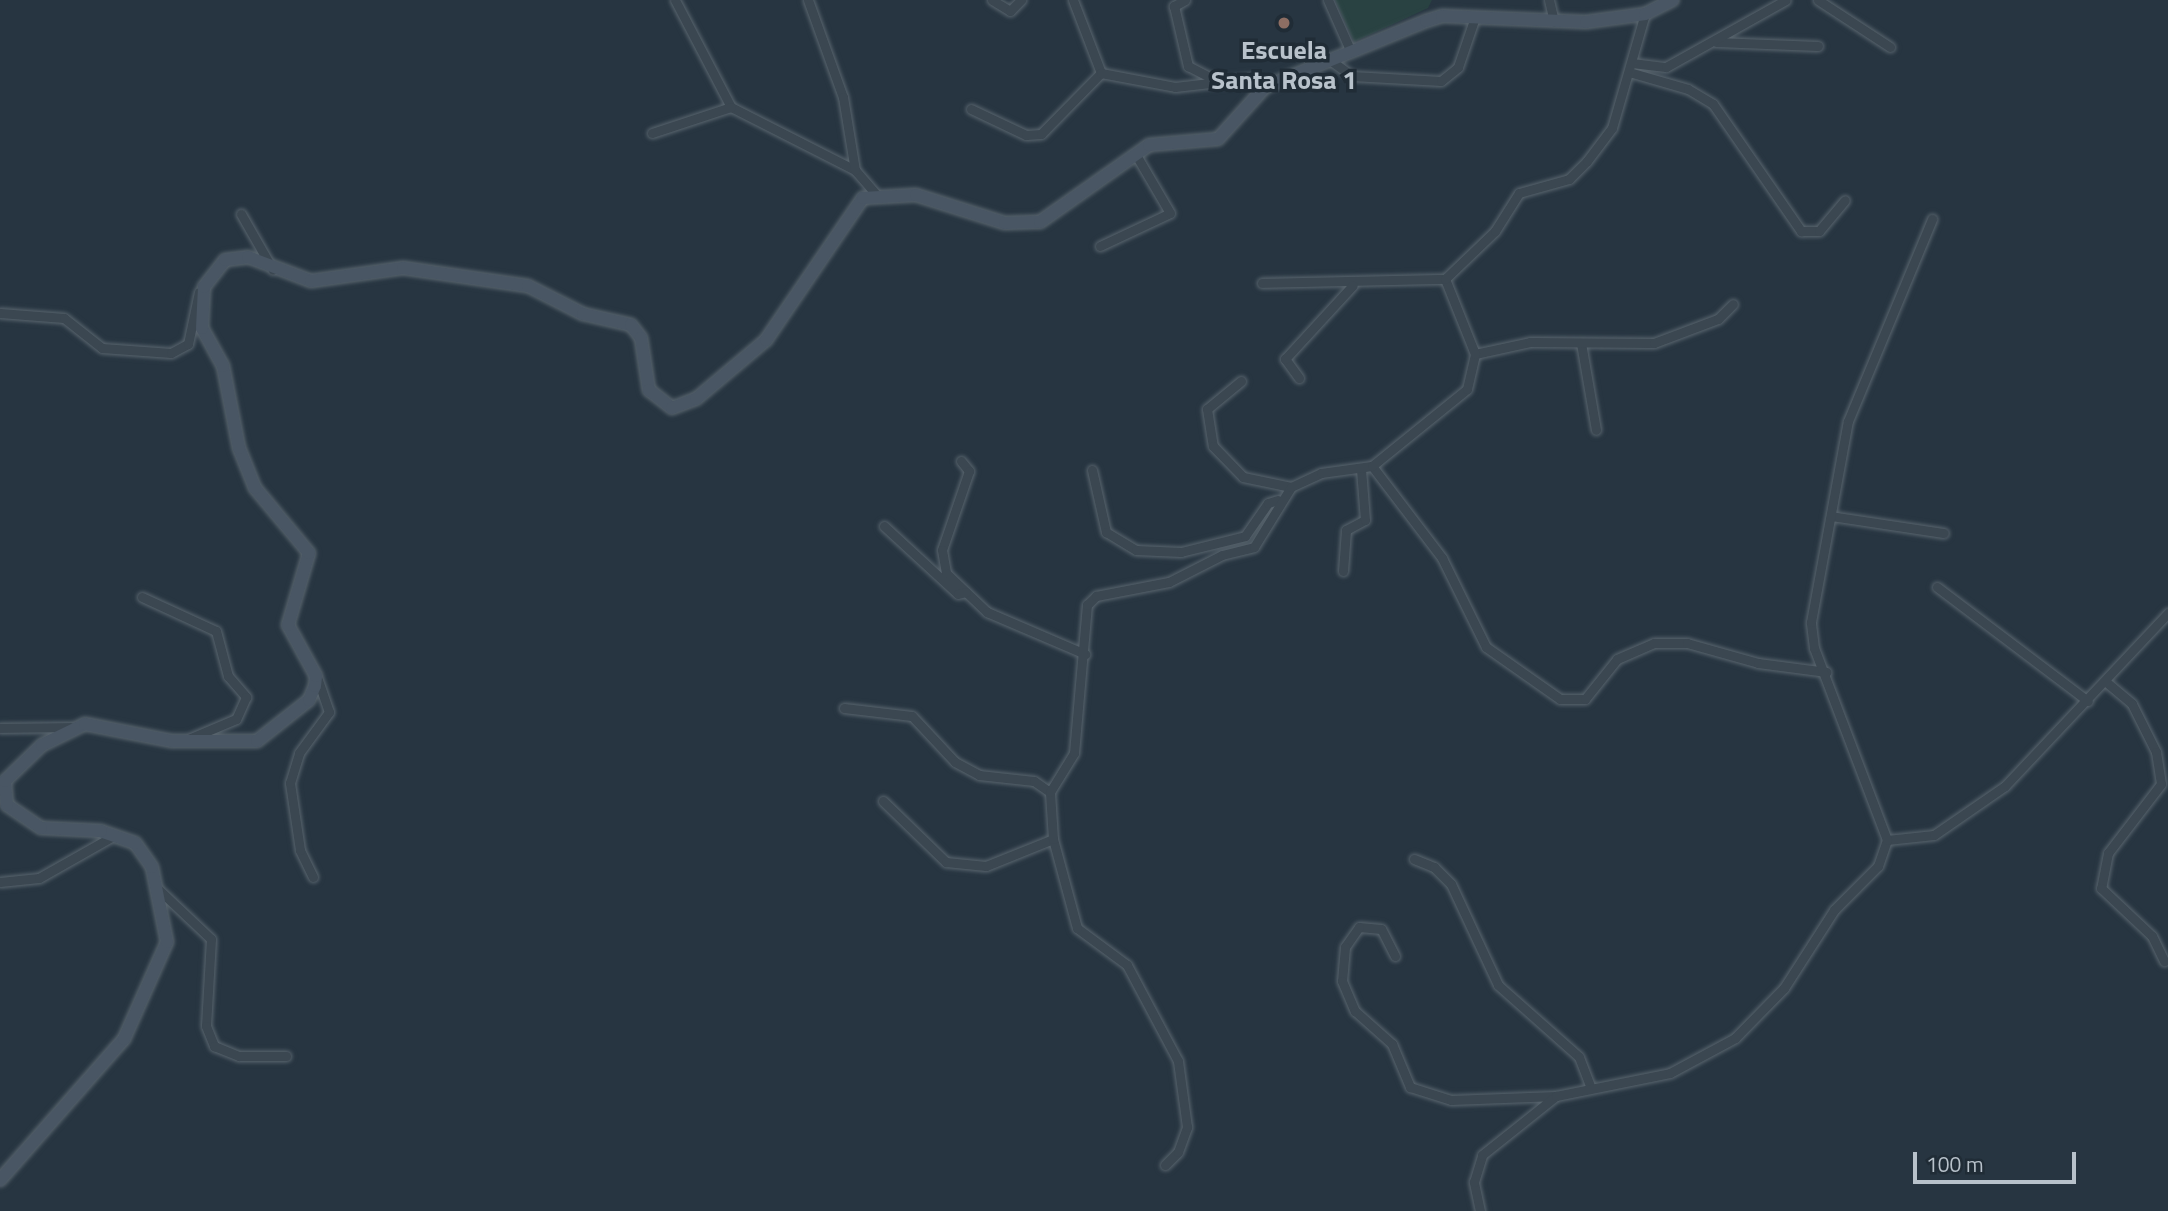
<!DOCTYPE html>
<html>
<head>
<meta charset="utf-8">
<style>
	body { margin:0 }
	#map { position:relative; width:2168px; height:1211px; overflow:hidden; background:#273541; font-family:"Titillium Web",sans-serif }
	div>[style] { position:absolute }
	.green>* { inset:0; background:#294242 }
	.roads { filter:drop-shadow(0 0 2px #59656e) drop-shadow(0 0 2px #59656e) }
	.street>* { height:9px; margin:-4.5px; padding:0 4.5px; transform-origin:4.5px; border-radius:4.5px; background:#3b4751 }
	.secondary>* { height:12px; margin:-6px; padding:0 6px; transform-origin:6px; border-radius:6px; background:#495664 }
	.dots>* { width:19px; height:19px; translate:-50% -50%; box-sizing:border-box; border:4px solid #202c36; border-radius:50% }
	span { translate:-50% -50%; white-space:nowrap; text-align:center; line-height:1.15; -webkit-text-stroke:7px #202c36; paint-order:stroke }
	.poi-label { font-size:26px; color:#b8c2cb; font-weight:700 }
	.scale { position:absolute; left:1913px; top:1152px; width:163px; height:32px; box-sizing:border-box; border:4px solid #b8c2cb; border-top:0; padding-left:9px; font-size:21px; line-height:24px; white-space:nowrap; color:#b8c2cb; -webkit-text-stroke:5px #202c36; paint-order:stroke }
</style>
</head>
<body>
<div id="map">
	<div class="green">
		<div style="clip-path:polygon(1335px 0,1432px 0,1428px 8px,1354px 42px)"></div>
	</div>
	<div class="roads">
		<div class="street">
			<div style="left:675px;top:0;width:121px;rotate:62.4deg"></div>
			<div style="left:731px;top:107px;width:139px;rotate:26.9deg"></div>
			<div style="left:855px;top:170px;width:32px;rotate:49deg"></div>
			<div style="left:808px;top:0;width:103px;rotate:70.2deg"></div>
			<div style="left:843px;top:97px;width:74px;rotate:80.7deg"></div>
			<div style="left:992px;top:0;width:21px;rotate:31deg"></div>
			<div style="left:1010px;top:11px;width:16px;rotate:-45deg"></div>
			<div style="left:1073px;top:0;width:78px;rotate:69deg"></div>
			<div style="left:1185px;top:0;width:13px;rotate:151deg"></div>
			<div style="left:1174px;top:6px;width:62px;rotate:76.9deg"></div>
			<div style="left:1188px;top:66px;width:29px;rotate:27deg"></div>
			<div style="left:1328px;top:0;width:57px;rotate:66.1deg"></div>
			<div style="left:1549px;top:0;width:22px;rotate:77deg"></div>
			<div style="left:1818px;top:0;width:86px;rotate:33.1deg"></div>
			<div style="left:1716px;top:42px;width:102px;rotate:2.2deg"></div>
			<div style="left:1330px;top:60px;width:27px;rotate:36deg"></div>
			<div style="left:1352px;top:76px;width:89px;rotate:3.2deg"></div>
			<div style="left:1441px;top:81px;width:22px;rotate:-39deg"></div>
			<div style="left:1458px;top:67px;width:53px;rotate:-71.2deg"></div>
			<div style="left:1632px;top:63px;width:34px;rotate:7deg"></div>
			<div style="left:1666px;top:67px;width:137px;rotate:-29.2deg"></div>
			<div style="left:1629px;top:72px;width:61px;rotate:16.1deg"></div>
			<div style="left:1688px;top:89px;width:29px;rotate:31deg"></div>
			<div style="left:1713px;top:104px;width:155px;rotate:55.3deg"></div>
			<div style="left:1801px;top:231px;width:18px"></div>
			<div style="left:1819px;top:231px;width:40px;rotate:-50deg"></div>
			<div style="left:971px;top:109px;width:61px;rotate:25.3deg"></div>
			<div style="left:1026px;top:135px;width:15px;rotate:-4deg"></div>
			<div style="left:1041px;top:134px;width:86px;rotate:-45.5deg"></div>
			<div style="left:1101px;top:73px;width:75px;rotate:10.7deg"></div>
			<div style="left:1175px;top:87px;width:79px;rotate:-6.6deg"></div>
			<div style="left:1253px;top:78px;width:15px;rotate:37deg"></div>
			<div style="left:652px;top:133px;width:83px;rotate:-18.2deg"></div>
			<div style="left:241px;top:214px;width:64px;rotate:60.3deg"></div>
			<div style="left:1100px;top:246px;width:77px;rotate:-25.2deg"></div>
			<div style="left:1170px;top:213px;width:69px;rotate:-120.3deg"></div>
			<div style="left:1262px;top:283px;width:183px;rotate:-1.3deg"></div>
			<div style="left:0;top:313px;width:64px;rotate:4.5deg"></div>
			<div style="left:64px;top:318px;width:48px;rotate:38.3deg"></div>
			<div style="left:102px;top:348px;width:69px;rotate:4.1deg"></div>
			<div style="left:171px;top:353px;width:19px;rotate:-28deg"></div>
			<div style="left:188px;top:344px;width:53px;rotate:-78.1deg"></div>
			<div style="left:1581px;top:343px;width:88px;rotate:80.2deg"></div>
			<div style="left:1475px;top:354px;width:56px;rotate:-12.3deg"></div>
			<div style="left:1530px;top:342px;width:124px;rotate:0.5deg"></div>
			<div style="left:1654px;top:343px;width:68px;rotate:-20.6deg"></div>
			<div style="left:1718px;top:319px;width:21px;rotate:-45deg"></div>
			<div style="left:1299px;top:378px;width:24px;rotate:-126deg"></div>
			<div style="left:1285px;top:359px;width:100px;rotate:-47.4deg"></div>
			<div style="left:1241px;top:381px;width:44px;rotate:140.5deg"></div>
			<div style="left:1207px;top:409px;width:37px;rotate:81deg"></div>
			<div style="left:1213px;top:446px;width:43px;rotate:45.9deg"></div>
			<div style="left:1243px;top:477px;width:49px;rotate:11.8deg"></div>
			<div style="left:961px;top:461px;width:13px;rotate:51deg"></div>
			<div style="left:969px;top:471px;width:83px;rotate:108.9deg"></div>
			<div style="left:942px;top:550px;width:23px;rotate:80deg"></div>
			<div style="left:946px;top:573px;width:57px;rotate:43.6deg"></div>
			<div style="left:987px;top:612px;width:107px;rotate:23.2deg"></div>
			<div style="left:1372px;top:466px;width:116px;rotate:52.7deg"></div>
			<div style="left:1442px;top:558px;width:99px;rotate:63.7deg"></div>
			<div style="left:1486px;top:647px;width:90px;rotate:35.1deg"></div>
			<div style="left:1560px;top:699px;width:25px"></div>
			<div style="left:1585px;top:699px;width:51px;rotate:-51.3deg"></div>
			<div style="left:1617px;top:659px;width:40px;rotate:-23.4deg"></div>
			<div style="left:1654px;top:643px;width:33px"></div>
			<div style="left:1687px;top:643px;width:74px;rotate:15.7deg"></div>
			<div style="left:1758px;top:663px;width:69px;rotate:7.5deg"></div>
			<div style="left:1092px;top:470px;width:64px;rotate:77.3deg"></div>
			<div style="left:1106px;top:532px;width:35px;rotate:31deg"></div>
			<div style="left:1136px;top:550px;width:45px;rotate:2.5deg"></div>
			<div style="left:1181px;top:552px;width:66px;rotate:-14deg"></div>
			<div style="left:1245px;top:536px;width:40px;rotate:-55.1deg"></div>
			<div style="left:1268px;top:503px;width:10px;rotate:-17deg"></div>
			<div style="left:1831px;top:516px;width:114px;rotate:8.6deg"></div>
			<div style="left:884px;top:526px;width:100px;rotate:42.6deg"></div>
			<div style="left:958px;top:594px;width:8px;rotate:-14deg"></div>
			<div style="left:1343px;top:571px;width:41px;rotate:-85.8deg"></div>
			<div style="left:1346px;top:530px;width:21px;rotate:-28deg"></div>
			<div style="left:1365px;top:520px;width:51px;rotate:-94.5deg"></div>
			<div style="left:1937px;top:587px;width:189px;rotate:37.1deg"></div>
			<div style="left:142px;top:597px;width:81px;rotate:24.7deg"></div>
			<div style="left:216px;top:631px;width:47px;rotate:75.1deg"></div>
			<div style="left:228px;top:676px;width:28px;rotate:49deg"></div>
			<div style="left:246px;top:697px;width:24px;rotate:114deg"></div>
			<div style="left:236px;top:719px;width:54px;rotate:157.2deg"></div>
			<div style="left:2105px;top:681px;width:35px;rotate:40deg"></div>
			<div style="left:2132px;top:704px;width:54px;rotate:63.4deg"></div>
			<div style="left:2156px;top:752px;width:32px;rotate:81deg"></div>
			<div style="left:2161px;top:784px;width:87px;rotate:127.5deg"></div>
			<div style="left:2108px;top:853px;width:36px;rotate:101deg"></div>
			<div style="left:2101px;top:888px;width:70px;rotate:43.3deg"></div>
			<div style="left:2152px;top:936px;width:28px;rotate:64deg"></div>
			<div style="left:844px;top:708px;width:68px;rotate:6.7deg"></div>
			<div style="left:912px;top:716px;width:63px;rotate:46.9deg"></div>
			<div style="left:955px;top:762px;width:27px;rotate:28deg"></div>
			<div style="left:979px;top:775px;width:55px;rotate:6.2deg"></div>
			<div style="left:1034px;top:781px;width:19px;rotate:35deg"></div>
			<div style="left:0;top:728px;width:70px;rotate:-0.8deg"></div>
			<div style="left:883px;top:801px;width:88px;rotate:44.1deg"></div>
			<div style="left:946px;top:862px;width:40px;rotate:5.7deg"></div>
			<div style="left:986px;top:866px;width:72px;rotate:-21.9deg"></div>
			<div style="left:1887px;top:840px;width:47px;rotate:-6.1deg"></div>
			<div style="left:1934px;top:835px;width:86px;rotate:-34.6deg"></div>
			<div style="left:2005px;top:786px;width:238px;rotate:-46.7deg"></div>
			<div style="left:1414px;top:859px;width:22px;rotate:22deg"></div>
			<div style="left:1434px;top:867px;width:24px;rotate:45deg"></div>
			<div style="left:1451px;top:884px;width:111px;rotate:65deg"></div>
			<div style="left:1498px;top:985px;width:108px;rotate:41.6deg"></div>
			<div style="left:1579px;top:1057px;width:30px;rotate:69deg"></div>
			<div style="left:313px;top:877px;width:30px;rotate:-116deg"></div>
			<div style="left:300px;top:850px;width:68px;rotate:-98.5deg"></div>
			<div style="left:290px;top:783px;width:31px;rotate:-73deg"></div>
			<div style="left:299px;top:753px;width:51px;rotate:-53.8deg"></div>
			<div style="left:329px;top:712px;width:36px;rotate:-109deg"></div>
			<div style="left:0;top:882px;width:39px;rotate:-6deg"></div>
			<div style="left:39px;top:878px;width:87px;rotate:-29.5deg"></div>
			<div style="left:157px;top:888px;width:74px;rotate:43.4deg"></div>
			<div style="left:211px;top:939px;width:87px;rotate:93.3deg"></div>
			<div style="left:206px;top:1026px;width:22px;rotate:68deg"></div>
			<div style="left:214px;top:1046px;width:27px;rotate:22deg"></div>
			<div style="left:239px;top:1056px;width:47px"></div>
			<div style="left:1395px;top:956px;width:30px;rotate:-117deg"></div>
			<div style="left:1381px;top:929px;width:22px;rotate:-175deg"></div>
			<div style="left:1359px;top:927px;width:24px;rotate:125deg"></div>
			<div style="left:1345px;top:947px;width:34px;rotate:95deg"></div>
			<div style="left:1342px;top:981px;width:33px;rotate:67deg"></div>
			<div style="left:1355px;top:1011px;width:50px;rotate:41.7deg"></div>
			<div style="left:1392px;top:1044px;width:47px;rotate:67.3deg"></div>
			<div style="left:1410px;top:1087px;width:43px;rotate:17.6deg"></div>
			<div style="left:1451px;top:1100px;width:105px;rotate:-2.2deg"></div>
			<div style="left:1165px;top:1165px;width:18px;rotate:-45deg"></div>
			<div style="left:1178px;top:1152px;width:27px;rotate:-70deg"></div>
			<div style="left:1187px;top:1127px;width:67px;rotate:-97.8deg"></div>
			<div style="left:1178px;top:1061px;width:109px;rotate:-118deg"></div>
			<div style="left:1127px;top:965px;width:62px;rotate:-143.5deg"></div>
			<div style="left:1077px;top:928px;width:92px;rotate:-105.1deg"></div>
			<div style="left:1053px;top:839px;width:47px;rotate:-93.7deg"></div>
			<div style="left:1050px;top:792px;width:46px;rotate:-58.4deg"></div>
			<div style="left:1074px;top:753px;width:149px;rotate:-85deg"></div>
			<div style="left:1087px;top:605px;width:13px;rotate:-45deg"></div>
			<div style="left:1096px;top:596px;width:74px;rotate:-10.9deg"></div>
			<div style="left:1169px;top:582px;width:59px;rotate:-27deg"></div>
			<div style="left:1222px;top:555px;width:33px;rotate:-14deg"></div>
			<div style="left:1254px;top:547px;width:70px;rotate:-58.3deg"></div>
			<div style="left:1291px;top:487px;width:33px;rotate:-25deg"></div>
			<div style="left:1321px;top:473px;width:51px;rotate:-7.8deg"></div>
			<div style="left:1372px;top:466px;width:122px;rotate:-39deg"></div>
			<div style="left:1467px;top:389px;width:36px;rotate:-77deg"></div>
			<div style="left:1475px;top:354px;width:81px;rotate:-111.8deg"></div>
			<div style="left:1445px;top:279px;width:69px;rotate:-43.8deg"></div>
			<div style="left:1495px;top:231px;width:45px;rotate:-57.7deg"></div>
			<div style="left:1519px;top:193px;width:52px;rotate:-15.6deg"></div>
			<div style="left:1569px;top:179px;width:25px;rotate:-45deg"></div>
			<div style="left:1587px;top:161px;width:41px;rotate:-52.9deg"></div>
			<div style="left:1612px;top:128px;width:119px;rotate:-73.9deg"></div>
			<div style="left:1480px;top:1211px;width:30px;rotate:-102deg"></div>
			<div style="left:1474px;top:1182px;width:28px;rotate:-73deg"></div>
			<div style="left:1482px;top:1155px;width:95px;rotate:-38.6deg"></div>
			<div style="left:1556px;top:1096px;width:116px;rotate:-11.4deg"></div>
			<div style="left:1670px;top:1073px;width:74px;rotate:-28.3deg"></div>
			<div style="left:1735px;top:1038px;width:70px;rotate:-45.6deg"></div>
			<div style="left:1784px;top:988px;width:93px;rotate:-57.3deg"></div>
			<div style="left:1834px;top:910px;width:62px;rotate:-45deg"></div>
			<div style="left:1878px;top:866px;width:28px;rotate:-71deg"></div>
			<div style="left:1887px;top:840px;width:205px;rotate:-110.8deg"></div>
			<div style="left:1814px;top:648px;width:26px;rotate:-97deg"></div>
			<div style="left:1811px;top:622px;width:204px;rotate:-79.6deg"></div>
			<div style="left:1848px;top:421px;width:219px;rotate:-67.4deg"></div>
		</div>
		<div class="secondary">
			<div style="left:0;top:1180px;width:188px;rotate:-48.7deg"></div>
			<div style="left:124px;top:1039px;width:106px;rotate:-66.1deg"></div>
			<div style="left:167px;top:942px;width:76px;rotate:-101.3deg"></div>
			<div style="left:152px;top:867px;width:29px;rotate:-125deg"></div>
			<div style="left:135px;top:843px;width:36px;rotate:-161deg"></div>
			<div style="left:101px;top:831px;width:60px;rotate:-177.1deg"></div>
			<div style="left:41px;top:828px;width:41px;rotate:-145.9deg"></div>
			<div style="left:7px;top:805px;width:24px;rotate:-95deg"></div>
			<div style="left:5px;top:781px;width:52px;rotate:-44.2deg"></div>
			<div style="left:42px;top:745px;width:48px;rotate:-26deg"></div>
			<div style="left:85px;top:724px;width:89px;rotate:11.1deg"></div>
			<div style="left:172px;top:741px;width:85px"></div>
			<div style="left:257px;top:741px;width:66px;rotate:-38.3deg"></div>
			<div style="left:309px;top:700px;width:15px;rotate:-67deg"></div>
			<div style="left:315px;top:686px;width:10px;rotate:-84deg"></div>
			<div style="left:316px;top:676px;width:58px;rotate:-118.8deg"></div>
			<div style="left:288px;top:625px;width:75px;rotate:-73.7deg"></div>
			<div style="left:309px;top:553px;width:85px;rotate:-129.7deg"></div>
			<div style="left:255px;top:488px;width:43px;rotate:-111.8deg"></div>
			<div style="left:239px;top:448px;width:84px;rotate:-101deg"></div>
			<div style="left:223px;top:366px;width:43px;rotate:-118.9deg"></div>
			<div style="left:202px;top:328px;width:41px;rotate:-87.2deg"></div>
			<div style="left:204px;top:287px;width:34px;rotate:-52deg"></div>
			<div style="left:225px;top:260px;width:23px;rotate:-7deg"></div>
			<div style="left:248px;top:257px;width:67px;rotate:20.9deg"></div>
			<div style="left:311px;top:281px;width:93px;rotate:-8deg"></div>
			<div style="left:403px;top:268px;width:126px;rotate:8.2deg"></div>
			<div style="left:528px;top:286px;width:62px;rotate:27deg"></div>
			<div style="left:583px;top:314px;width:49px;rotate:12.9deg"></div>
			<div style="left:631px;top:325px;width:16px;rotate:52deg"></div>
			<div style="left:641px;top:338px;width:53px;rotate:81.3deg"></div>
			<div style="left:649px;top:390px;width:29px;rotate:38deg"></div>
			<div style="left:672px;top:408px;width:26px;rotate:-21deg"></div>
			<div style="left:696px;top:399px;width:92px;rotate:-40.1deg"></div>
			<div style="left:766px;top:340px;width:172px;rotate:-55.7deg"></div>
			<div style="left:863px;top:198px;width:53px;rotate:-3.2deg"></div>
			<div style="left:916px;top:195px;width:93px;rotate:17.5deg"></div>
			<div style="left:1005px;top:223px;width:35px;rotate:-2deg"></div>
			<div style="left:1040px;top:222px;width:133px;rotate:-35.2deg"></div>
			<div style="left:1149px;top:145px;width:69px;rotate:-5deg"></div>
			<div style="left:1218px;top:139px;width:70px;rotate:-47.9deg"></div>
			<div style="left:1265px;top:87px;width:174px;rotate:-22.3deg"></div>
			<div style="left:1426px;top:21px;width:17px;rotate:-17deg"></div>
			<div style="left:1442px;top:16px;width:144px;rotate:2.4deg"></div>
			<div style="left:1586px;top:22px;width:60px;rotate:-7.7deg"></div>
			<div style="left:1645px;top:14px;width:31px;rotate:-27deg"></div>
		</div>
	</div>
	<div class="dots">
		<div style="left:1284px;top:23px;background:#8d6e63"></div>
	</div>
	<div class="poi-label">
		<span style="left:1284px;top:65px">Escuela<br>Santa Rosa 1</span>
	</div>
	<div class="scale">100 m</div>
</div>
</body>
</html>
